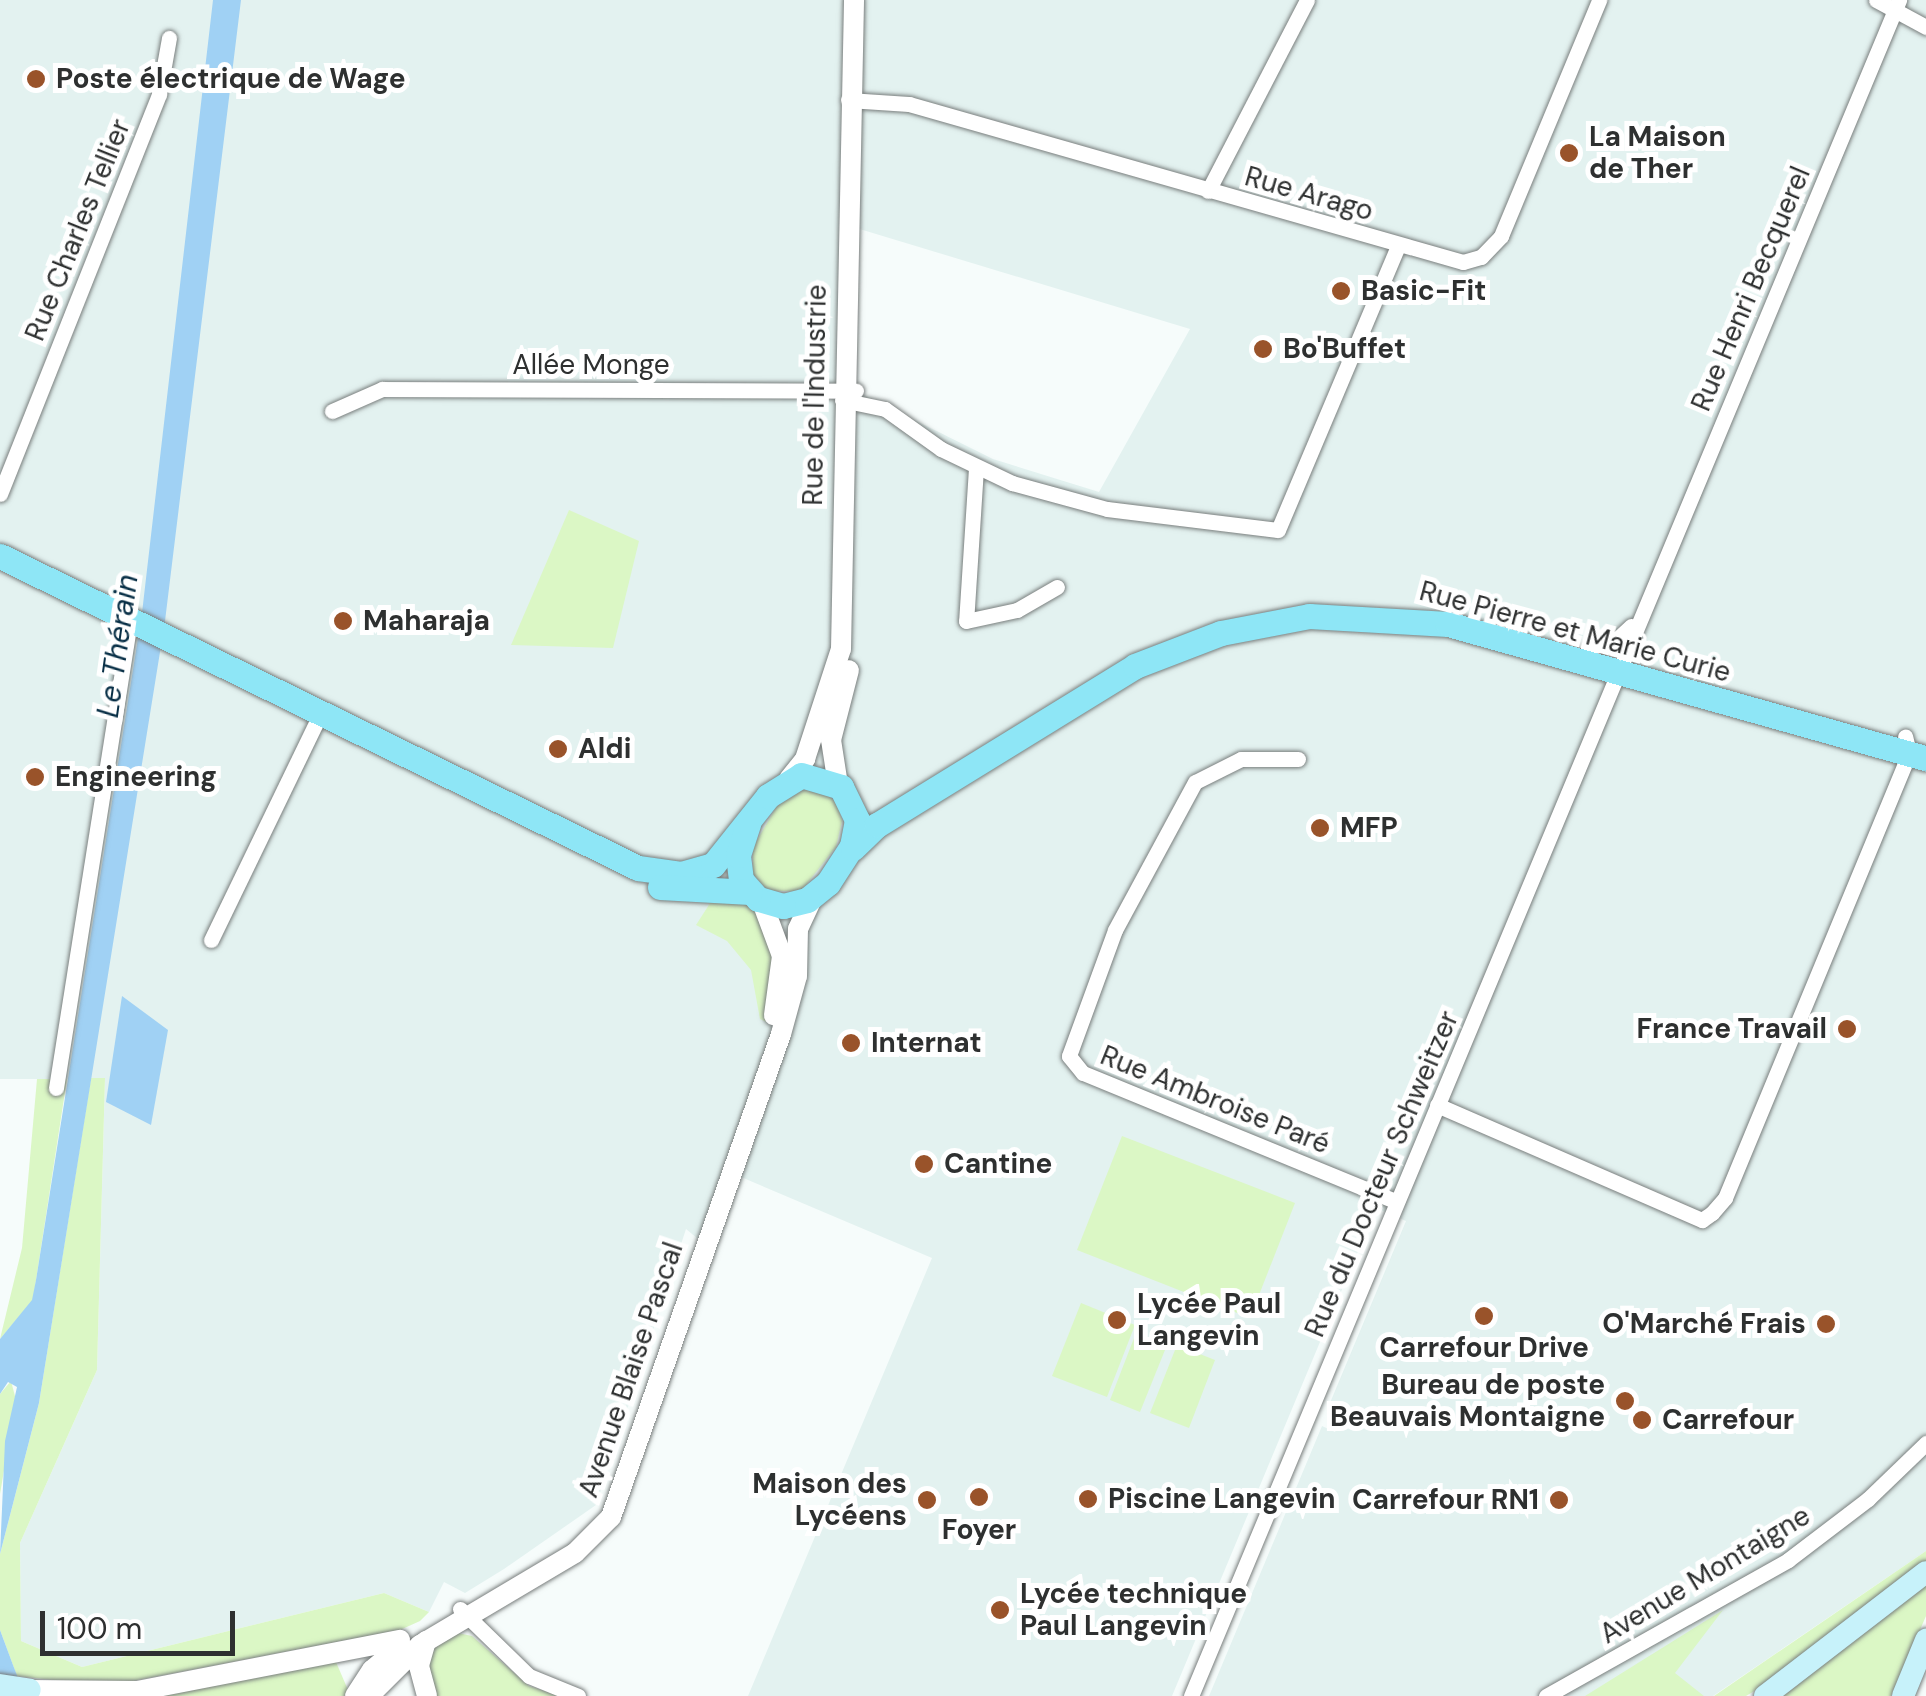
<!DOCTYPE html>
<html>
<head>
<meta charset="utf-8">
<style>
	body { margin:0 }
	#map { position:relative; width:1926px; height:1696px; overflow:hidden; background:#f6fcfb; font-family:"DM Sans",sans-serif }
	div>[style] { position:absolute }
	.built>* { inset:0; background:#e3f2f0 }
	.green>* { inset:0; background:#dbf7c5 }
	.water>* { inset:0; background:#a0d1f4 }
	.roads { filter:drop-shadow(0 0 2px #797e7d) drop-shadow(0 0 2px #797e7d) }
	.minor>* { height:15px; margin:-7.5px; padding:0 7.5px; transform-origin:7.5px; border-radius:7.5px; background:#fff }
	.tertiary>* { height:20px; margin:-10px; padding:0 10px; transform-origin:10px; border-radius:10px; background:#fff }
	.secondary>* { height:22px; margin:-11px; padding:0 11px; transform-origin:11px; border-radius:11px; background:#c7f2fa }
	.primary>* { height:25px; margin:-12.5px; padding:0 12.5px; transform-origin:12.5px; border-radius:12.5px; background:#8ee6f6 }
	.dots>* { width:28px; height:28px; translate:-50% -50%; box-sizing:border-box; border:5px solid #fff; border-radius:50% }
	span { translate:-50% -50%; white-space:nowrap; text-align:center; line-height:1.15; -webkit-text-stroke:10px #fff; paint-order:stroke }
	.poi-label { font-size:28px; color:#2e3030; font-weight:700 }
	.left { translate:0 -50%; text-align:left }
	.right { translate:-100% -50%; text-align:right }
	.street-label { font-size:28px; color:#2e3030 }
	.water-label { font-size:30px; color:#082f46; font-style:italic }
	.scale { position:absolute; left:40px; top:1611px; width:195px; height:45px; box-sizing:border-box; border:5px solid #2e3030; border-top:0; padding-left:12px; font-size:30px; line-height:35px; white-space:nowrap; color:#2e3030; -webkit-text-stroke:8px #fff; paint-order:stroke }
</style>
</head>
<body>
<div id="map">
	<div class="built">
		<div style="clip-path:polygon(evenodd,0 0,1926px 0,1926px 1551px,1713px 1696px,1209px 1696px,1322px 1426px,1335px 1432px,1338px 1425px,1341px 1416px,1327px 1410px,1406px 1221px,1376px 1208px,1172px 1696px,748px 1696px,932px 1258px,741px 1177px,715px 1253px,686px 1229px,596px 1505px,504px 1569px,465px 1593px,444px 1582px,429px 1612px,384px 1593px,82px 1667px,21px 1641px,20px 1543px,97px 1370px,105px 1079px,0 1079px,0 0,843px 224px,1190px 329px,1099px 492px,993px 459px,838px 382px,843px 224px)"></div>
	</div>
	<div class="green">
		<div style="clip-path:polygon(569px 510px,639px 541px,613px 648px,511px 645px)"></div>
		<div style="clip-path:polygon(803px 790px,823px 792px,837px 803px,842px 821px,836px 847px,801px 891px,768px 891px,753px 874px,753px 847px,777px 806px)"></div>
		<div style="clip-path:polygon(714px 897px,740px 899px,763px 917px,774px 945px,766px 1022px,760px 1019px,751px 970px,727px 941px,696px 925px)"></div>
		<div style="clip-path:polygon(91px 1078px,105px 1078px,97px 1370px,20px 1543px,21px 1641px,82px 1667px,384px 1593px,429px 1612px,420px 1621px,400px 1630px,106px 1686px,17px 1676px,0 1630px,0 1554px,39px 1403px)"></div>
		<div style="clip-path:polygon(37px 1079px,67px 1079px,33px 1300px,0 1339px,22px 1248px)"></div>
		<div style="clip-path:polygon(1122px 1136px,1295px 1203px,1250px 1318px,1077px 1250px)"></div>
		<div style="clip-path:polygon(1081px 1303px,1135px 1325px,1107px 1397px,1052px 1376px)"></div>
		<div style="clip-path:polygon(1136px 1333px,1167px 1345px,1140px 1412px,1110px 1400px)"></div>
		<div style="clip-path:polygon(1177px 1345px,1215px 1360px,1189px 1428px,1150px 1413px)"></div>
		<div style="clip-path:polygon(11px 1381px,16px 1400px,0 1494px,0 1394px)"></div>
		<div style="clip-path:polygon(1926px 1551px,1926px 1561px,1786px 1672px,1746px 1696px,1714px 1696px)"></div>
		<div style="clip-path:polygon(1926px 1582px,1926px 1616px,1891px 1696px,1783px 1696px)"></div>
		<div style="clip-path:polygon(1723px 1610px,1675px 1673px,1704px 1696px,1585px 1696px)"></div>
		<div style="clip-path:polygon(458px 1633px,472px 1636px,529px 1686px,560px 1696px,435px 1696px,428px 1664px,433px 1649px)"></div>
		<div style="clip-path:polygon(336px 1662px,348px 1690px,344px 1696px,131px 1696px)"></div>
	</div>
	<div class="water">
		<div style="clip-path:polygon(213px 0,241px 0,165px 621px,39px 1403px,0 1554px,5px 1441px,17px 1387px,8px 1382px,0 1394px,0 1339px,32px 1300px,36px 1280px,142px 613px)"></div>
		<div style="clip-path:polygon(122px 996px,168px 1030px,151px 1125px,106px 1102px)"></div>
		<div style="clip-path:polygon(0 1630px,13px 1665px,25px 1696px,0 1696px)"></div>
	</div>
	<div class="roads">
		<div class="minor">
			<div style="left:1876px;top:0;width:57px;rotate:28.4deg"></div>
			<div style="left:848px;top:100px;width:61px;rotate:3.8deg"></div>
			<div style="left:909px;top:104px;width:576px;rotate:15.92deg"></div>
			<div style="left:1463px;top:262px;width:19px;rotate:-16deg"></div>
			<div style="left:1481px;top:257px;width:29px;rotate:-46deg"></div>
			<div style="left:1501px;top:236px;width:256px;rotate:-67.4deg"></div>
			<div style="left:1208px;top:191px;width:215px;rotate:-62.6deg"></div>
			<div style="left:842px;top:400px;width:44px;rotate:11.8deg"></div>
			<div style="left:885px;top:409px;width:69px;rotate:35.5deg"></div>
			<div style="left:941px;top:449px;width:79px;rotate:25.6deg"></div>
			<div style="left:1012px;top:483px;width:98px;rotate:15.3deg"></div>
			<div style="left:1107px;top:509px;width:172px;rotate:7deg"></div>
			<div style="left:1278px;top:530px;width:308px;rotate:-67.1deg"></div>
			<div style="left:332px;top:411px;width:55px;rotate:-23.7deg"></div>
			<div style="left:382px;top:389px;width:474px;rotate:0.2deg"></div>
			<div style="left:976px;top:468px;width:153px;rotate:93.7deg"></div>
			<div style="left:966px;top:621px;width:52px;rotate:-12.2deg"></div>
			<div style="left:1017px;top:610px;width:46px;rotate:-29.9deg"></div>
			<div style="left:0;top:494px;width:430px;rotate:-68.3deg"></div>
			<div style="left:159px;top:94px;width:57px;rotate:-79.9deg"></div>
			<div style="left:1588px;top:648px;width:28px;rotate:-15deg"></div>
			<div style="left:1615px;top:641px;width:22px;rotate:-43deg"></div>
			<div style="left:1298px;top:759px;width:57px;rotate:180deg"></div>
			<div style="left:1241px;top:759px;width:51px;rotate:153.4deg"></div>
			<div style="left:1195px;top:782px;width:168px;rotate:118.4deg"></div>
			<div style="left:1115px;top:930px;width:134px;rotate:110.1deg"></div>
			<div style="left:1069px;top:1056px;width:22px;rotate:51deg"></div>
			<div style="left:1083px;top:1073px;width:339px;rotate:22.3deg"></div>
			<div style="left:211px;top:940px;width:250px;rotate:-64.2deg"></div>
			<div style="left:56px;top:1088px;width:471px;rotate:-81deg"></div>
			<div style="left:1437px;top:1105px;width:289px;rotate:23.5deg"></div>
			<div style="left:1702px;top:1220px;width:12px;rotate:-35deg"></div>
			<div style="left:1712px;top:1213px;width:20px;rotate:-49deg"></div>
			<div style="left:1725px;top:1198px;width:482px;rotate:-67.5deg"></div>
			<div style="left:1909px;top:753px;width:17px;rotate:-103deg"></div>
			<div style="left:460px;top:1609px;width:96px;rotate:44.2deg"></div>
			<div style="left:529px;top:1676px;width:53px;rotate:22.2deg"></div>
			<div style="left:1191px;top:1696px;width:1838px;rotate:-67.34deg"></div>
			<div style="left:1546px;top:1696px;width:278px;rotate:-29.3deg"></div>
			<div style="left:1788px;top:1560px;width:101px;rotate:-37.3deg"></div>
			<div style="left:1868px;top:1499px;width:81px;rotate:-44deg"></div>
		</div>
		<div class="tertiary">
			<div style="left:789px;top:779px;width:26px;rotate:-51deg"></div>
			<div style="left:805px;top:759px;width:116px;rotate:-71.9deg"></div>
			<div style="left:841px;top:649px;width:649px;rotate:-88.85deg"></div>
			<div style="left:838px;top:785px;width:46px;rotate:-98.8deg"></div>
			<div style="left:831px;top:740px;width:72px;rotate:-75.6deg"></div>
			<div style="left:762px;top:902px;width:58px;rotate:69.7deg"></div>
			<div style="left:782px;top:956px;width:60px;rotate:97.7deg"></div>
			<div style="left:426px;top:1641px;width:26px;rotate:106deg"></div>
			<div style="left:419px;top:1666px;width:31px;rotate:75deg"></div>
			<div style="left:30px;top:1690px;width:107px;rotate:0.5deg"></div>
			<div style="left:137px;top:1691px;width:268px;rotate:-11deg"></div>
			<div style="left:355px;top:1696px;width:31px;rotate:-57deg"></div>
			<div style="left:372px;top:1670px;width:38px;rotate:-40deg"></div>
			<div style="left:369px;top:1696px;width:72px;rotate:-45deg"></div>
			<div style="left:420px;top:1645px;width:180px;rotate:-30.7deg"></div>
			<div style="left:575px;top:1553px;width:51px;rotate:-45deg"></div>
			<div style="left:611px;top:1517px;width:512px;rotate:-70.61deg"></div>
			<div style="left:781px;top:1034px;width:60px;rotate:-74.6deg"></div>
			<div style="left:797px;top:976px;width:47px;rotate:-88.8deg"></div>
			<div style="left:798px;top:929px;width:35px;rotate:-65deg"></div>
		</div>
		<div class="secondary">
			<div style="left:0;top:1685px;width:30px;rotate:9deg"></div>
			<div style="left:1765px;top:1696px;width:203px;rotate:-37.6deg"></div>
			<div style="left:1903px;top:1696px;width:61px;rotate:-67.7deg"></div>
		</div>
		<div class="primary">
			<div style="left:0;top:556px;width:710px;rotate:26.06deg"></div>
			<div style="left:638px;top:868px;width:43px;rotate:7.9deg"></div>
			<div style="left:681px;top:874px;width:33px;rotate:-16deg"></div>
			<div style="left:713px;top:865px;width:88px;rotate:-51.4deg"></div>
			<div style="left:768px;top:796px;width:39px;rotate:-32deg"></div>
			<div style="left:801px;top:775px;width:42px;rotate:16.7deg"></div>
			<div style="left:841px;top:787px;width:37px;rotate:64deg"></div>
			<div style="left:857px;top:820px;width:26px;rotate:101deg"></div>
			<div style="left:852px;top:846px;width:44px;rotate:123deg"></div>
			<div style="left:828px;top:883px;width:27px;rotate:141deg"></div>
			<div style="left:807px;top:900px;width:25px;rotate:166deg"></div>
			<div style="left:783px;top:906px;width:26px;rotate:-164deg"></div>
			<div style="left:758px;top:899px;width:25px;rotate:-132deg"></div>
			<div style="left:741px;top:880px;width:25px;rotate:-97deg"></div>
			<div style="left:738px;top:855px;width:33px;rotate:-72deg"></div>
			<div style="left:853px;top:848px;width:33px;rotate:-44deg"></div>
			<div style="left:877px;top:825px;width:303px;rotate:-31.6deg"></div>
			<div style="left:1135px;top:666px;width:92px;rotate:-21deg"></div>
			<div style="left:1221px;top:633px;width:90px;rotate:-10.9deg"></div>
			<div style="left:1309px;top:616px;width:139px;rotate:3.3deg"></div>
			<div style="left:1448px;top:624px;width:496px;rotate:15.7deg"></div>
			<div style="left:660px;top:887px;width:90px;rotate:3.2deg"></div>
		</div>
	</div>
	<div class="dots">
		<div style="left:36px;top:79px;background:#99532a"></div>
		<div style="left:1569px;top:153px;background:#99532a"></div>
		<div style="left:1341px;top:291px;background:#99532a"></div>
		<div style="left:1263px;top:349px;background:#99532a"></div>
		<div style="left:343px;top:621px;background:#99532a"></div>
		<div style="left:558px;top:749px;background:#99532a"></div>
		<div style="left:35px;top:777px;background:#99532a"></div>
		<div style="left:1320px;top:828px;background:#99532a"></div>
		<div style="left:1847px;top:1029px;background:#99532a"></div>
		<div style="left:851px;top:1043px;background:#99532a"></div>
		<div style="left:924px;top:1164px;background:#99532a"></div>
		<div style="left:1484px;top:1316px;background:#99532a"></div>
		<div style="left:1117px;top:1320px;background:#99532a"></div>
		<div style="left:1826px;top:1324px;background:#99532a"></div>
		<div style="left:1625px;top:1401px;background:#99532a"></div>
		<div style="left:1642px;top:1420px;background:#99532a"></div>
		<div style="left:979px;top:1497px;background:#99532a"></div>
		<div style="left:1088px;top:1499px;background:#99532a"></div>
		<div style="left:927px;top:1500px;background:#99532a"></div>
		<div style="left:1559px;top:1500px;background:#99532a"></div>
		<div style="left:1000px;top:1610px;background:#99532a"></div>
	</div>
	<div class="poi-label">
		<span class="left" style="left:56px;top:79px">Poste électrique de Wage</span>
		<span class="left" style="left:1589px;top:153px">La Maison<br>de Ther</span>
		<span class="left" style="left:1361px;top:291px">Basic-Fit</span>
		<span class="left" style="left:1283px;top:349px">Bo'Buffet</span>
		<span class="left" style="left:363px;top:621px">Maharaja</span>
		<span class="left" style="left:578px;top:749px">Aldi</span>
		<span class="left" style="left:55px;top:777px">Engineering</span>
		<span class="left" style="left:1340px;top:828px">MFP</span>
		<span class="right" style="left:1827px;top:1029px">France Travail</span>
		<span class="left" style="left:871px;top:1043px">Internat</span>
		<span class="left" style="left:944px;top:1164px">Cantine</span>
		<span class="left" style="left:1137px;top:1320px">Lycée Paul<br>Langevin</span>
		<span class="right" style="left:1806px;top:1324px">O'Marché Frais</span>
		<span style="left:1484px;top:1348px">Carrefour Drive</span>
		<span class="right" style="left:1605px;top:1401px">Bureau de poste<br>Beauvais Montaigne</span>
		<span class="left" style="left:1662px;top:1420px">Carrefour</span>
		<span class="right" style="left:907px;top:1500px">Maison des<br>Lycéens</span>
		<span class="left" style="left:1108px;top:1499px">Piscine Langevin</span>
		<span class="right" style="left:1539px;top:1500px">Carrefour RN1</span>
		<span style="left:979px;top:1530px">Foyer</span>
		<span class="left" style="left:1020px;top:1610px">Lycée technique<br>Paul Langevin</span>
	</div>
	<div class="street-label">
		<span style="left:1309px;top:194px;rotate:16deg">Rue Arago</span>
		<span style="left:78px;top:230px;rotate:-68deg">Rue Charles Tellier</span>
		<span style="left:1751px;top:289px;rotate:-67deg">Rue Henri Becquerel</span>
		<span style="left:591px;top:365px">Allée Monge</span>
		<span style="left:815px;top:395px;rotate:-89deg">Rue de l'Industrie</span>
		<span style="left:1575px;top:632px;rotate:15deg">Rue Pierre et Marie Curie</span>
		<span style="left:1215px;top:1100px;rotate:22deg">Rue Ambroise Paré</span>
		<span style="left:1382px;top:1174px;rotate:-67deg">Rue du Docteur Schweitzer</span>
		<span style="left:631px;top:1370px;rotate:-71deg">Avenue Blaise Pascal</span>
		<span style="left:1705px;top:1575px;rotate:-31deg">Avenue Montaigne</span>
	</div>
	<div class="water-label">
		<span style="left:118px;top:646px;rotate:-82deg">Le Thérain</span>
	</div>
	<div class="scale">100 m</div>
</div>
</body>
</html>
